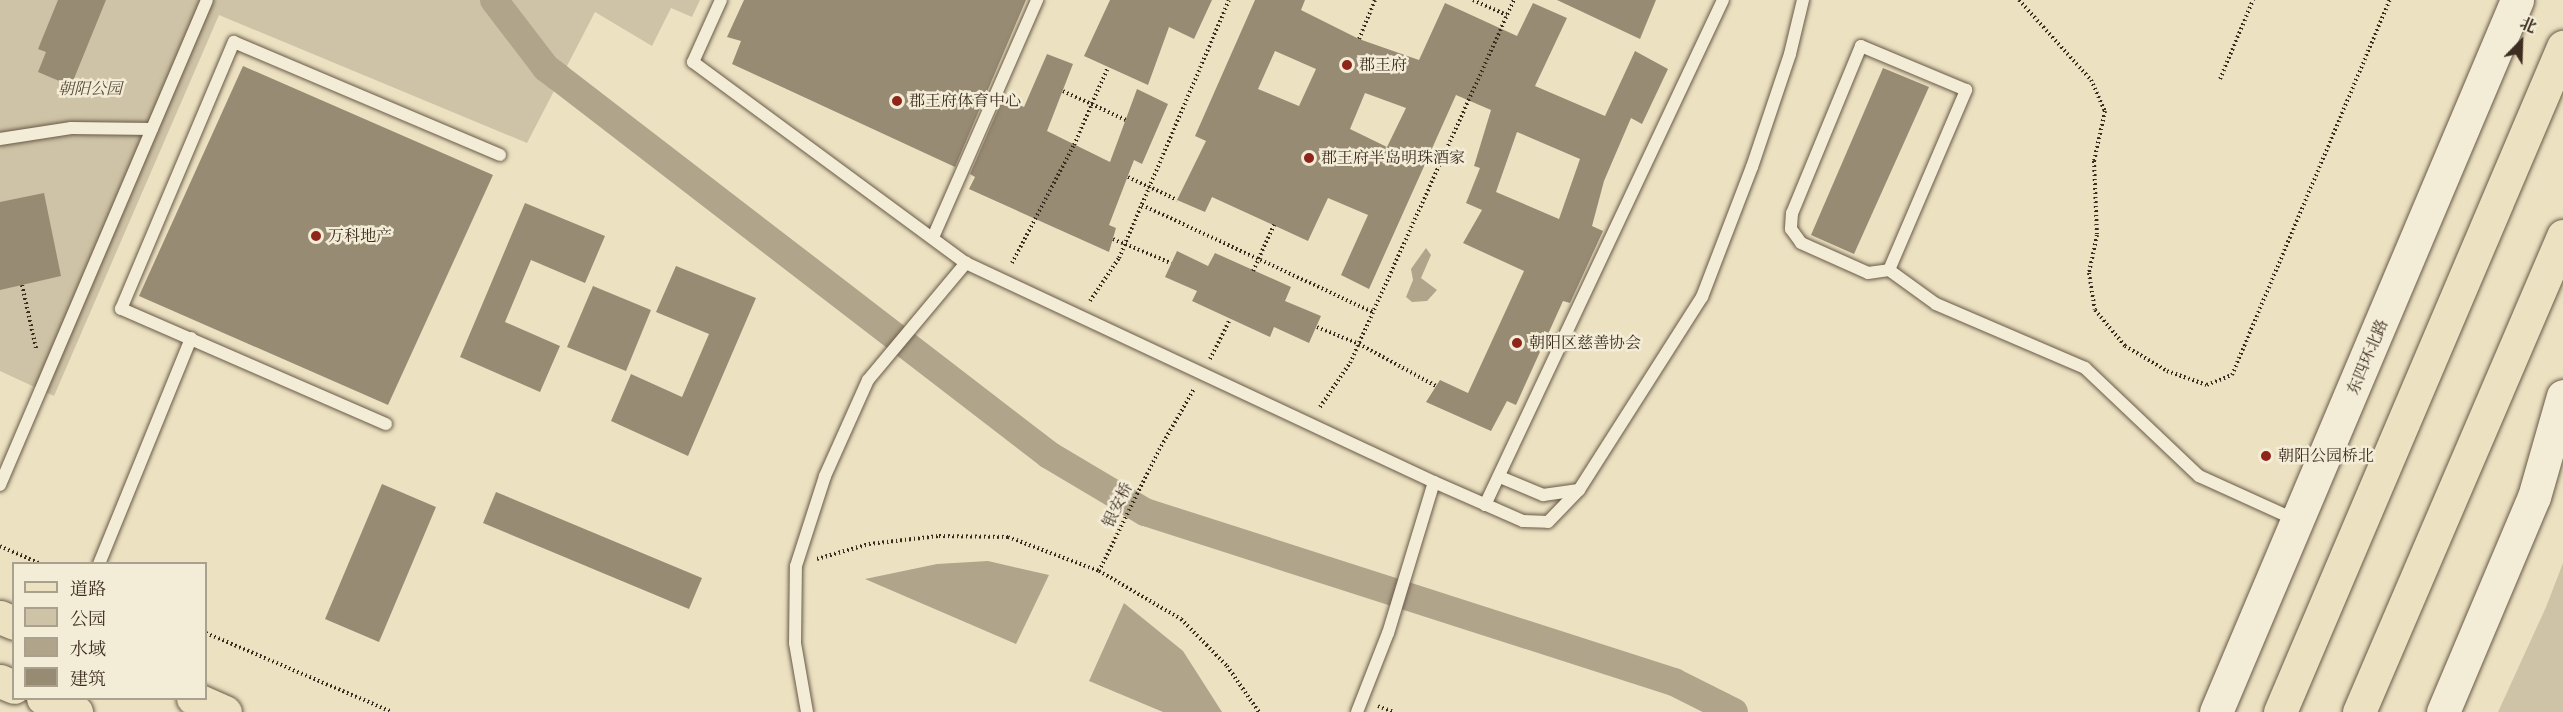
<!DOCTYPE html>
<html>
<head>
<meta charset="utf-8">
<style>
	body { margin:0 }
	#map { position:relative; width:2563px; height:712px; overflow:hidden; background:#ece2c2; font-family:"IM FELL French Canon","Noto Serif SC",serif }
	div>[style] { position:absolute }
	.green>* { inset:0; background:#cec3a6 }
	.water>* { inset:0; background:#b0a48b }
	.canal>* { height:28px; margin:-14px; padding:0 14px; transform-origin:14px; border-radius:14px; background:#b0a48b }
	.building>* { inset:0; background:#988b74 }
	.path>* { height:4px; margin-top:-2px; transform-origin:0; background:repeating-linear-gradient(90deg,#3d2d20 0 1.5px,transparent 0 4.5px) }
	.roads { filter:drop-shadow(0 0 2px #695a48) drop-shadow(0 0 2px #695a48) }
	.lane>* { height:12px; margin:-6px; padding:0 6px; transform-origin:6px; border-radius:6px; background:#f3ecd7 }
	.secondary>* { height:33px; margin:-16.5px; padding:0 16.5px; transform-origin:16.5px; border-radius:16.5px; background:#f3ecd7 }
	.primary>* { height:33px; margin:-16.5px; padding:0 16.5px; transform-origin:16.5px; border-radius:16.5px; background:#ece2c2 }
	.highway>* { height:33px; margin:-16.5px; padding:0 16.5px; transform-origin:16.5px; border-radius:16.5px; background:#ece2c2 }
	.dots>* { width:16px; height:16px; translate:-50% -50%; box-sizing:border-box; border:3px solid #f3ecd7; border-radius:50% }
	span { translate:-50% -50%; white-space:nowrap; text-align:center; line-height:1.15; -webkit-text-stroke:5px #f3ecd7; paint-order:stroke }
	.poi-label { font-size:16px; color:#3d2d20 }
	.left { translate:0 -50%; text-align:left }
	.park-label { font-size:16px; color:#5a4b3b; font-style:italic }
	.street-label { font-size:16px; color:#3d2d20 }
	.legend { position:absolute; left:12px; top:562px; width:195px; height:138px; box-sizing:border-box; background:#f3ecd7; border:2px solid #aaa08e; margin:0; padding:8px 10px; list-style:none; font-size:18px; color:#3d2d20 }
	.legend li { display:flex; align-items:center; gap:12px; height:30px }
	.legend b { width:30px; border:2px solid #aaa08e }
	.north { position:absolute; left:2491px; top:12px; width:60px; height:60px; -webkit-text-stroke:4px #f3ecd7; paint-order:stroke; rotate:23deg; font-size:16px; font-weight:700; line-height:24px; text-align:center; color:#3d2d20 }
	.north::after { content:''; display:block; margin:auto; width:21px; height:27px; background:#3d2d20; clip-path:polygon(50% 0,100% 100%,50% 72%,0 100%) }
</style>
</head>
<body>
<div id="map">
	<div class="green">
		<div style="clip-path:polygon(0 0,700px 0,692px 17px,671px 8px,652px 46px,595px 12px,527px 143px,219px 15px,54px 396px,0 371px)"></div>
		<div style="clip-path:polygon(2563px 563px,2563px 712px,2498px 712px,2546px 607px)"></div>
	</div>
	<div class="water">
		<div style="clip-path:polygon(1426px 248px,1431px 255px,1421px 278px,1437px 290px,1427px 301px,1412px 302px,1406px 297px,1413px 280px,1411px 269px)"></div>
		<div style="clip-path:polygon(988px 561px,1049px 575px,1016px 644px,865px 579px,937px 564px)"></div>
		<div style="clip-path:polygon(1124px 603px,1183px 651px,1222px 712px,1163px 712px,1089px 681px)"></div>
	</div>
	<div class="canal">
		<div style="left:494px;top:0;width:86px;rotate:52.6deg"></div>
		<div style="left:546px;top:68px;width:15px;rotate:37deg"></div>
		<div style="left:558px;top:77px;width:620px;rotate:37.59deg"></div>
		<div style="left:1049px;top:455px;width:112px;rotate:30.7deg"></div>
		<div style="left:1145px;top:512px;width:556px;rotate:17.82deg"></div>
		<div style="left:1674px;top:682px;width:67px;rotate:26.6deg"></div>
	</div>
	<div class="building">
		<div style="clip-path:polygon(58px 0,106px 0,71px 86px,38px 72px,46px 52px,38px 49px)"></div>
		<div style="clip-path:polygon(744px 0,1026px 0,955px 167px,732px 64px,741px 41px,727px 37px)"></div>
		<div style="clip-path:polygon(1110px 0,1212px 0,1194px 39px,1169px 27px,1148px 85px,1084px 56px)"></div>
		<div style="clip-path:polygon(evenodd,1255px 0,1305px 0,1301px 10px,1359px 39px,1419px 60px,1445px 3px,1517px 36px,1533px 3px,1567px 18px,1535px 86px,1605px 116px,1635px 51px,1668px 69px,1642px 124px,1631px 118px,1604px 181px,1592px 226px,1603px 231px,1570px 303px,1563px 301px,1516px 405px,1507px 401px,1491px 431px,1426px 402px,1440px 380px,1468px 393px,1524px 271px,1463px 243px,1482px 210px,1466px 203px,1480px 168px,1474px 166px,1491px 110px,1456px 95px,1369px 289px,1341px 275px,1368px 215px,1328px 198px,1308px 241px,1212px 197px,1205px 212px,1177px 200px,1206px 141px,1195px 136px,1255px 0,1275px 51px,1316px 69px,1299px 106px,1258px 89px,1275px 51px,1255px 0,1365px 93px,1406px 108px,1387px 147px,1350px 129px,1365px 93px,1255px 0,1517px 132px,1580px 159px,1559px 219px,1496px 192px,1517px 132px)"></div>
		<div style="clip-path:polygon(1557px 0,1656px 0,1640px 39px)"></div>
		<div style="clip-path:polygon(1047px 54px,1073px 64px,1047px 131px,1110px 162px,1137px 89px,1168px 104px,1142px 164px,1134px 160px,1109px 225px,1116px 228px,1109px 252px,969px 189px,975px 177px,970px 174px,1003px 98px,1024px 107px)"></div>
		<div style="clip-path:polygon(243px 66px,493px 175px,388px 405px,139px 296px)"></div>
		<div style="clip-path:polygon(1883px 68px,1929px 87px,1854px 254px,1811px 235px)"></div>
		<div style="clip-path:polygon(44px 193px,61px 276px,0 290px,0 202px)"></div>
		<div style="clip-path:polygon(525px 203px,605px 236px,585px 283px,531px 260px,505px 322px,560px 346px,540px 392px,460px 357px)"></div>
		<div style="clip-path:polygon(1177px 251px,1208px 266px,1215px 253px,1291px 287px,1285px 301px,1321px 316px,1309px 343px,1274px 327px,1270px 337px,1192px 301px,1197px 291px,1165px 277px)"></div>
		<div style="clip-path:polygon(676px 266px,756px 298px,688px 456px,611px 421px,631px 374px,682px 397px,709px 334px,656px 312px)"></div>
		<div style="clip-path:polygon(593px 286px,651px 310px,626px 371px,567px 347px)"></div>
		<div style="clip-path:polygon(382px 484px,436px 507px,379px 642px,325px 619px)"></div>
		<div style="clip-path:polygon(496px 492px,702px 578px,689px 609px,483px 523px)"></div>
	</div>
	<div class="path">
		<div style="left:1473px;top:0;width:37px;rotate:24deg"></div>
		<div style="left:2019px;top:0;width:108px;rotate:48deg"></div>
		<div style="left:2091px;top:80px;width:34px;rotate:66deg"></div>
		<div style="left:2105px;top:111px;width:51px;rotate:102.4deg"></div>
		<div style="left:2094px;top:161px;width:74px;rotate:87.7deg"></div>
		<div style="left:2097px;top:235px;width:39px;rotate:102deg"></div>
		<div style="left:2089px;top:273px;width:37px;rotate:81deg"></div>
		<div style="left:2095px;top:310px;width:47px;rotate:50.2deg"></div>
		<div style="left:2125px;top:346px;width:49px;rotate:30.8deg"></div>
		<div style="left:2167px;top:371px;width:42px;rotate:19.3deg"></div>
		<div style="left:2207px;top:385px;width:27px;rotate:-22deg"></div>
		<div style="left:2232px;top:375px;width:407px;rotate:-67.2deg"></div>
		<div style="left:1359px;top:39px;width:42px;rotate:-67.7deg"></div>
		<div style="left:2220px;top:79px;width:86px;rotate:-67.3deg"></div>
		<div style="left:1063px;top:91px;width:69px;rotate:24.7deg"></div>
		<div style="left:1128px;top:177px;width:54px;rotate:25.1deg"></div>
		<div style="left:1142px;top:205px;width:255px;rotate:24.9deg"></div>
		<div style="left:1113px;top:239px;width:63px;rotate:22.5deg"></div>
		<div style="left:1012px;top:263px;width:133px;rotate:-62.3deg"></div>
		<div style="left:1074px;top:145px;width:85px;rotate:-66.4deg"></div>
		<div style="left:1253px;top:271px;width:51px;rotate:-65.5deg"></div>
		<div style="left:22px;top:285px;width:65px;rotate:77.5deg"></div>
		<div style="left:1090px;top:301px;width:52px;rotate:-56deg"></div>
		<div style="left:1119px;top:258px;width:280px;rotate:-66.9deg"></div>
		<div style="left:1317px;top:327px;width:45px;rotate:22deg"></div>
		<div style="left:1359px;top:344px;width:88px;rotate:28.6deg"></div>
		<div style="left:1210px;top:359px;width:45px;rotate:-63.4deg"></div>
		<div style="left:1320px;top:407px;width:53px;rotate:-55.7deg"></div>
		<div style="left:1350px;top:363px;width:398px;rotate:-65.7deg"></div>
		<div style="left:0;top:546px;width:45px;rotate:23.7deg"></div>
		<div style="left:817px;top:559px;width:54px;rotate:-16.1deg"></div>
		<div style="left:869px;top:544px;width:70px;rotate:-6.5deg"></div>
		<div style="left:939px;top:536px;width:69px;rotate:0.8deg"></div>
		<div style="left:1008px;top:537px;width:97px;rotate:20.5deg"></div>
		<div style="left:1099px;top:571px;width:95px;rotate:30.3deg"></div>
		<div style="left:1181px;top:619px;width:66px;rotate:45.6deg"></div>
		<div style="left:1227px;top:666px;width:56px;rotate:55.2deg"></div>
		<div style="left:1099px;top:571px;width:135px;rotate:-63.6deg"></div>
		<div style="left:1159px;top:450px;width:70px;rotate:-60.2deg"></div>
		<div style="left:206px;top:633px;width:202px;rotate:23deg"></div>
		<div style="left:1378px;top:706px;width:17px;rotate:21deg"></div>
	</div>
	<div class="roads">
		<div class="lane">
			<div style="left:721px;top:0;width:68px;rotate:114.3deg"></div>
			<div style="left:693px;top:62px;width:339px;rotate:36.4deg"></div>
			<div style="left:0;top:139px;width:72px;rotate:-8.8deg"></div>
			<div style="left:71px;top:128px;width:81px;rotate:0.7deg"></div>
			<div style="left:934px;top:235px;width:257px;rotate:-66.3deg"></div>
			<div style="left:1889px;top:270px;width:196px;rotate:-66.8deg"></div>
			<div style="left:1966px;top:90px;width:114px;rotate:-157.3deg"></div>
			<div style="left:1861px;top:46px;width:181px;rotate:112.4deg"></div>
			<div style="left:1792px;top:213px;width:16px;rotate:94deg"></div>
			<div style="left:1791px;top:229px;width:17px;rotate:54deg"></div>
			<div style="left:1801px;top:243px;width:73px;rotate:24.1deg"></div>
			<div style="left:1868px;top:273px;width:21px;rotate:-8deg"></div>
			<div style="left:1889px;top:270px;width:58px;rotate:35.9deg"></div>
			<div style="left:1936px;top:304px;width:162px;rotate:23.2deg"></div>
			<div style="left:2085px;top:368px;width:157px;rotate:43.5deg"></div>
			<div style="left:2199px;top:476px;width:107px;rotate:24.4deg"></div>
			<div style="left:386px;top:424px;width:289px;rotate:-156.5deg"></div>
			<div style="left:121px;top:309px;width:290px;rotate:-67.1deg"></div>
			<div style="left:234px;top:42px;width:289px;rotate:23deg"></div>
			<div style="left:1500px;top:477px;width:47px;rotate:22.7deg"></div>
			<div style="left:1543px;top:495px;width:36px;rotate:-8deg"></div>
			<div style="left:1434px;top:482px;width:97px;rotate:23.7deg"></div>
			<div style="left:1523px;top:521px;width:25px;rotate:2deg"></div>
			<div style="left:1548px;top:522px;width:45px;rotate:-45.9deg"></div>
			<div style="left:1579px;top:490px;width:229px;rotate:-57.5deg"></div>
			<div style="left:1702px;top:297px;width:139px;rotate:-69deg"></div>
			<div style="left:1752px;top:167px;width:119px;rotate:-71.4deg"></div>
			<div style="left:1790px;top:54px;width:56px;rotate:-76.5deg"></div>
			<div style="left:0;top:485px;width:527px;rotate:-66.89deg"></div>
			<div style="left:1485px;top:505px;width:558px;rotate:-64.77deg"></div>
			<div style="left:99px;top:564px;width:244px;rotate:-67.8deg"></div>
			<div style="left:807px;top:712px;width:70px;rotate:-99.9deg"></div>
			<div style="left:795px;top:643px;width:77px;rotate:-89.3deg"></div>
			<div style="left:796px;top:566px;width:95px;rotate:-72.1deg"></div>
			<div style="left:825px;top:476px;width:105px;rotate:-65.9deg"></div>
			<div style="left:868px;top:380px;width:153px;rotate:-50.1deg"></div>
			<div style="left:966px;top:263px;width:517px;rotate:25.08deg"></div>
			<div style="left:1434px;top:482px;width:158px;rotate:106.9deg"></div>
			<div style="left:1388px;top:633px;width:85px;rotate:111.4deg"></div>
		</div>
		<div class="secondary">
			<div style="left:2216px;top:712px;width:773px;rotate:-67.08deg"></div>
			<div style="left:2443px;top:712px;width:233px;rotate:-67.1deg"></div>
			<div style="left:2534px;top:497px;width:105px;rotate:-74deg"></div>
		</div>
		<div class="primary">
			<div style="left:0;top:617px;width:15px;rotate:23deg"></div>
			<div style="left:0;top:681px;width:15px;rotate:23deg"></div>
			<div style="left:43px;top:698px;width:36px;rotate:23deg"></div>
			<div style="left:193px;top:698px;width:35px;rotate:24deg"></div>
		</div>
		<div class="highway">
			<div style="left:2280px;top:712px;width:723px;rotate:-66.95deg"></div>
			<div style="left:2359px;top:712px;width:518px;rotate:-66.8deg"></div>
		</div>
	</div>
	<div class="dots">
		<div style="left:1347px;top:65px;background:#8f2418"></div>
		<div style="left:897px;top:101px;background:#8f2418"></div>
		<div style="left:1309px;top:158px;background:#8f2418"></div>
		<div style="left:316px;top:236px;background:#8f2418"></div>
		<div style="left:1517px;top:343px;background:#8f2418"></div>
		<div style="left:2266px;top:456px;background:#8f2418"></div>
	</div>
	<div class="poi-label">
		<span class="left" style="left:1359px;top:65px">郡王府</span>
		<span class="left" style="left:909px;top:101px">郡王府体育中心</span>
		<span class="left" style="left:1321px;top:158px">郡王府半岛明珠酒家</span>
		<span class="left" style="left:328px;top:236px">万科地产</span>
		<span class="left" style="left:1529px;top:343px">朝阳区慈善协会</span>
		<span class="left" style="left:2278px;top:456px">朝阳公园桥北</span>
	</div>
	<div class="park-label">
		<span style="left:90px;top:89px">朝阳公园</span>
	</div>
	<div class="street-label">
		<span style="left:2368px;top:357px;rotate:-67deg">东四环北路</span>
		<span style="left:1118px;top:505px;rotate:-64deg">银安桥</span>
	</div>
	<ul class="legend">
	<li><b style="height:8px;background:#ece2c2"></b>道路</li>
	<li><b style="height:16px;background:#cec3a6"></b>公园</li>
	<li><b style="height:16px;background:#b0a48b"></b>水域</li>
	<li><b style="height:16px;background:#988b74"></b>建筑</li>
	</ul>
	<div class="north">北</div>
</div>
</body>
</html>
